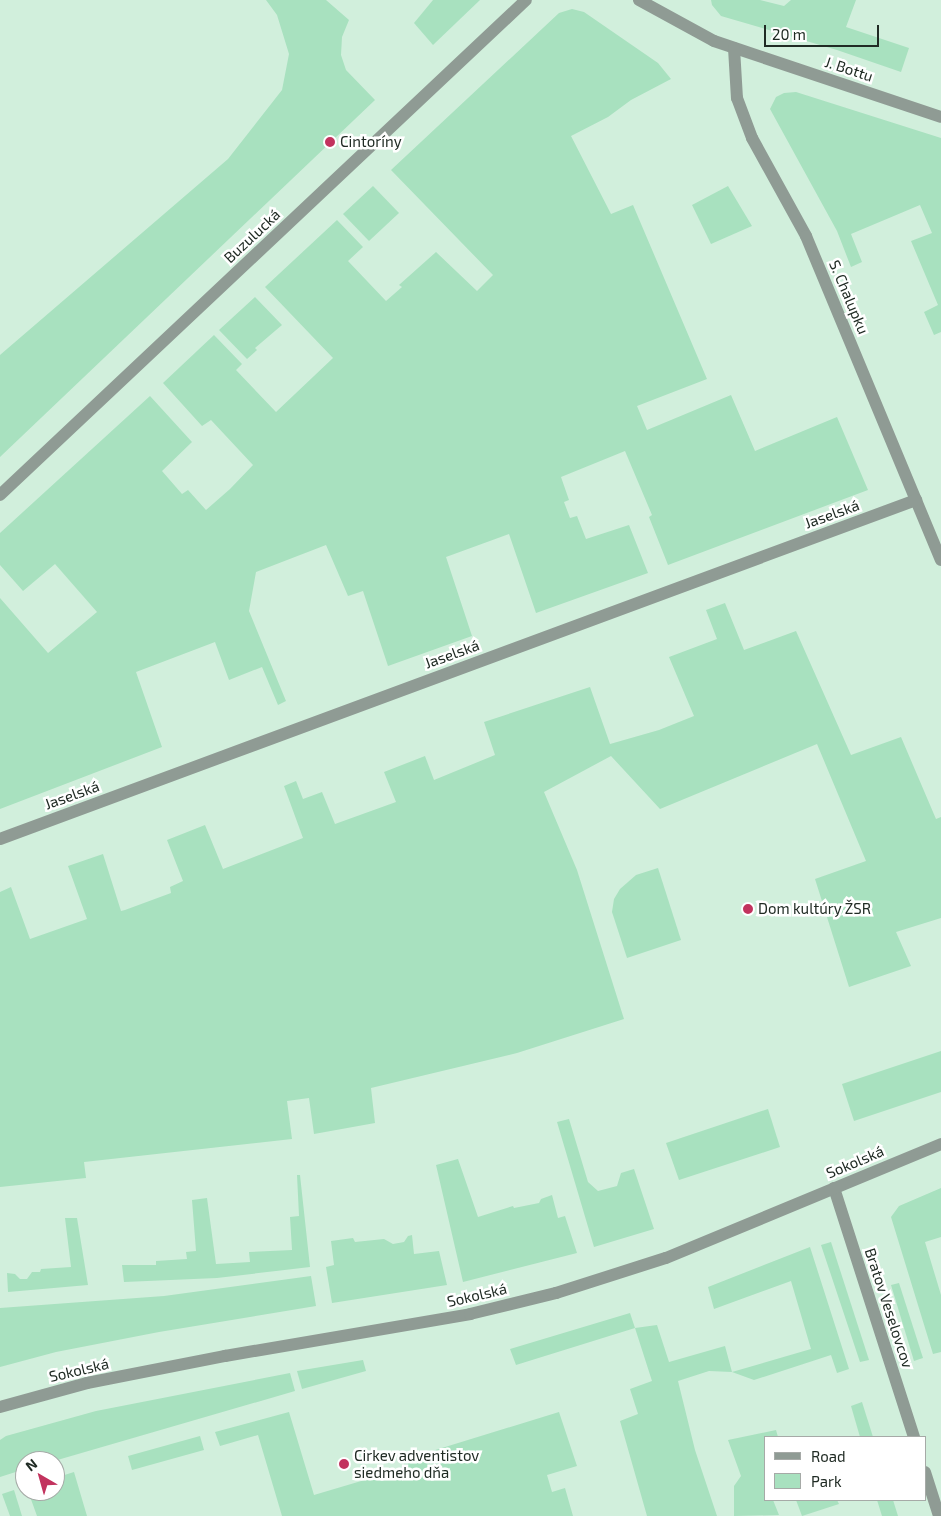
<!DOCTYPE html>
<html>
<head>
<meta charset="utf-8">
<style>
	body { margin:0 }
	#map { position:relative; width:941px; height:1516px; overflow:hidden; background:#d1efdc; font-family:"Exo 2",sans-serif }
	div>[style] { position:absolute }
	.green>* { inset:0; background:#a8e1bf }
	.minor>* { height:12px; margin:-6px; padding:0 6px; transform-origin:6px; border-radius:6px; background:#8f9b94 }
	.dots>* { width:14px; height:14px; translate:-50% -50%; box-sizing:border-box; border:2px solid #fff; border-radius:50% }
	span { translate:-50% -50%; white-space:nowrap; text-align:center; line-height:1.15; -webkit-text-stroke:5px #fff; paint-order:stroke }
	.street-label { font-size:15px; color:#202b24 }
	.poi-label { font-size:15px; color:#202b24 }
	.left { translate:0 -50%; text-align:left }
	.legend { position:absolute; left:764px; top:1436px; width:162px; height:65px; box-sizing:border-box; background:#fff; border:1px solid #a6aaa7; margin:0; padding:6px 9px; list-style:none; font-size:15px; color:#202b24 }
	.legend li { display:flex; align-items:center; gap:10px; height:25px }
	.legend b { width:25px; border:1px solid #a6aaa7 }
	.north { position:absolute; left:15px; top:1451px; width:50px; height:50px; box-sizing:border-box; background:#fff; border:1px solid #a6aaa7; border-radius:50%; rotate:322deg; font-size:14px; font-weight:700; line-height:20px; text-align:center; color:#202b24 }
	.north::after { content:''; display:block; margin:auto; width:18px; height:22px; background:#c2335e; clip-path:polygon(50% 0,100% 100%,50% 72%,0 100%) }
	.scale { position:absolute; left:764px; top:25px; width:115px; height:22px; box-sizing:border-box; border:2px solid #202b24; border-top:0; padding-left:6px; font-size:15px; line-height:18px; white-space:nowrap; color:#202b24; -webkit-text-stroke:4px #fff; paint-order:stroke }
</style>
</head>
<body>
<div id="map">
	<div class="green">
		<div style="clip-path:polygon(266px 0,326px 0,349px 20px,342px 37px,341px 55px,346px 70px,375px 100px,0 457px,0 355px,228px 159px,282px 90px,289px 54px,277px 15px)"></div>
		<div style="clip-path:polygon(433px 0,480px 0,433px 45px,414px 23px)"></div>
		<div style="clip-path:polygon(711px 0,760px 0,784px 6px,791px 0,856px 0,846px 27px,909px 48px,901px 72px,837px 50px,721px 16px,712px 5px)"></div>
		<div style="clip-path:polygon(572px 9px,584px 12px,658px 63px,671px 79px,631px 100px,608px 117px,571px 136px,611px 214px,633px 205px,707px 379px,637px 406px,647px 430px,731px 395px,755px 451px,837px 417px,868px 490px,668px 565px,649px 517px,652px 515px,625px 451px,561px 477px,569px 500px,564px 502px,570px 518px,577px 516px,586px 539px,629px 525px,648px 573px,536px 613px,509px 534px,446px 557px,472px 636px,388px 666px,363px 591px,348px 596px,326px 545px,256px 572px,249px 611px,286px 701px,278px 705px,262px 667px,229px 680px,215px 642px,136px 672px,162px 747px,0 809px,0 598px,48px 653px,97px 612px,55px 564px,23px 591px,0 565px,0 533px,150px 396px,192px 442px,162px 471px,182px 494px,188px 490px,206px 510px,230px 489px,253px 465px,211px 420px,202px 426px,163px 383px,214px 335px,242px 364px,236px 370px,276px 412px,333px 358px,265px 287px,337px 220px,363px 247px,348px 261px,386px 301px,402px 287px,399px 285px,436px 252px,477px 291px,493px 275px,391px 170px,559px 13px)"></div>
		<div style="clip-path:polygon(796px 92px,941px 138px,941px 332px,934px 335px,924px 312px,938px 305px,911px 241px,932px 233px,920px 205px,851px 234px,862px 262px,851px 267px,837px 231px,770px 109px,776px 97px,784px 93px)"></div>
		<div style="clip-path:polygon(373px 186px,399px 213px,369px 241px,343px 214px)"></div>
		<div style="clip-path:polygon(728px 186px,752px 226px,711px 244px,692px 205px)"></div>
		<div style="clip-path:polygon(255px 297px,282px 325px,255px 348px,257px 350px,247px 359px,219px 330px)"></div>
		<div style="clip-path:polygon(725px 603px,744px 650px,796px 631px,851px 755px,901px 737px,936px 819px,941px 817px,941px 918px,896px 932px,911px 966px,849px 987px,815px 879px,866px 861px,817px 744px,660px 809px,611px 756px,544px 792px,577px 870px,624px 1019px,517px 1053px,371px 1088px,375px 1123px,314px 1134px,309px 1098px,287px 1101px,292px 1139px,84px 1162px,86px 1178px,0 1187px,0 892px,11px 887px,30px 939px,87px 919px,68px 866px,103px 854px,121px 911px,125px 910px,171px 893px,170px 887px,183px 881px,167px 840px,205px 825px,223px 869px,303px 838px,284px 786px,296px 781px,303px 799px,322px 792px,335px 824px,396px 802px,384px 772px,425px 756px,434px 780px,495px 755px,484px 722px,590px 687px,610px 744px,659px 730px,694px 716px,669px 657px,717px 639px,706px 610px)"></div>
		<div style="clip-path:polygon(658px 868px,681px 940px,627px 958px,612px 912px,614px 899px,620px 889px,636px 875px)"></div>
		<div style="clip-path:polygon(941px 1051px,941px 1092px,854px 1121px,842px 1084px)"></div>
		<div style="clip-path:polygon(768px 1109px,780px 1147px,679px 1180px,666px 1143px)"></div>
		<div style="clip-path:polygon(569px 1119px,588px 1182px,598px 1191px,617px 1186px,621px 1173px,634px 1169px,654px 1229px,594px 1247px,557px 1122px)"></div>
		<div style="clip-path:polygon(458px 1159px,478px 1217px,513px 1206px,514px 1208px,539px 1203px,541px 1199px,552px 1195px,558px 1218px,565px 1216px,577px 1253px,463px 1282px,436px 1165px)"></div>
		<div style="clip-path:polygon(297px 1175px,300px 1175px,310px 1267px,217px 1278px,124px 1282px,122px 1265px,156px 1265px,156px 1261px,187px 1259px,186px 1252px,196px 1251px,192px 1200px,207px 1198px,216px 1264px,250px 1262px,249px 1252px,292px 1250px,290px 1217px,299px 1216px)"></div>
		<div style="clip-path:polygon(941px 1188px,941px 1237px,925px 1242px,941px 1295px,941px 1352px,933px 1354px,891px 1217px,899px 1206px)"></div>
		<div style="clip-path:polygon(65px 1218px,77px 1218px,88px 1285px,8px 1292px,7px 1273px,15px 1274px,20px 1279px,27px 1279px,32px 1272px,40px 1272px,41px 1269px,71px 1267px)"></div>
		<div style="clip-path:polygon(412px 1235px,414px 1254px,439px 1251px,447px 1285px,332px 1303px,326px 1267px,334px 1265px,331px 1241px,353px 1238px,355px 1242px,384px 1239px,393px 1244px,404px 1242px,408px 1236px)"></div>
		<div style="clip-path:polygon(831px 1242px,869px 1360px,860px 1362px,821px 1245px)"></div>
		<div style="clip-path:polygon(810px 1247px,849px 1369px,837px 1373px,831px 1355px,754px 1380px,732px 1372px,709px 1371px,678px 1381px,695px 1450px,717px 1516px,647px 1516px,620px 1421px,638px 1414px,630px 1389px,652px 1381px,635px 1328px,516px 1365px,510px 1349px,630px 1313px,635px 1328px,657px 1325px,669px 1362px,725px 1346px,732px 1372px,811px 1349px,791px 1281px,714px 1309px,708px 1287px)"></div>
		<div style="clip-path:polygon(311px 1276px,316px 1306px,159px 1332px,56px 1352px,0 1367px,0 1308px,164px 1296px)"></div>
		<div style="clip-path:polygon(899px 1283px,923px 1358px,914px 1361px,891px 1285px)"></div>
		<div style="clip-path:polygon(363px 1360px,366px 1371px,302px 1389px,297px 1371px)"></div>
		<div style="clip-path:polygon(290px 1373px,295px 1391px,54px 1461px,25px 1461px,25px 1469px,0 1477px,0 1440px,6px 1436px,96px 1411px)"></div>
		<div style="clip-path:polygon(862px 1402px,873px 1437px,860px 1437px,851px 1406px)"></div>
		<div style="clip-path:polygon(289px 1412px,314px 1495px,405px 1468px,403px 1460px,559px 1412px,577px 1466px,547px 1475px,552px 1492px,565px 1488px,573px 1516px,282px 1516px,258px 1435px,220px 1446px,215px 1432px)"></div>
		<div style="clip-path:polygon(776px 1430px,778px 1437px,765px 1437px,765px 1500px,773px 1500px,779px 1515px,734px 1516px,734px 1486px,741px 1476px,728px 1440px)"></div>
		<div style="clip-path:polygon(200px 1436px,204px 1450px,132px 1470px,128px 1456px)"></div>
		<div style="clip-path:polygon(74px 1472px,87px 1516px,37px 1516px,28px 1491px,55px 1491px,55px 1478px)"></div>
		<div style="clip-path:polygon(14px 1490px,22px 1516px,10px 1516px,2px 1494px)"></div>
		<div style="clip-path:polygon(796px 1500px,837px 1500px,839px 1504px,802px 1516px)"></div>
		<div style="clip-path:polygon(877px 1500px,893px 1500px,898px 1516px,882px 1516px)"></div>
	</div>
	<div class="minor">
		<div style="left:639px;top:0;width:85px;rotate:28.7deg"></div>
		<div style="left:714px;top:41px;width:239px;rotate:18.5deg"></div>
		<div style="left:734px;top:48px;width:50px;rotate:86.6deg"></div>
		<div style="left:737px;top:98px;width:43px;rotate:69.4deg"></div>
		<div style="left:752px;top:138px;width:112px;rotate:61.1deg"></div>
		<div style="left:806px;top:236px;width:351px;rotate:67.4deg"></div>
		<div style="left:0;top:495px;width:722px;rotate:-43.26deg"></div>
		<div style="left:0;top:839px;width:977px;rotate:-20.31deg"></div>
		<div style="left:834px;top:1188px;width:262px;rotate:72.2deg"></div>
		<div style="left:0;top:1407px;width:90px;rotate:-15.4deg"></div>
		<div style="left:87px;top:1383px;width:141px;rotate:-11.1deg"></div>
		<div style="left:225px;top:1356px;width:249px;rotate:-9.7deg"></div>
		<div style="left:470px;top:1314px;width:89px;rotate:-13.7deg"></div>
		<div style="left:556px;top:1293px;width:115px;rotate:-17.7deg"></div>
		<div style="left:666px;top:1258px;width:298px;rotate:-22.5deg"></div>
		<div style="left:925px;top:1472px;width:46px;rotate:72.3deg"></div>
	</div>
	<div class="dots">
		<div style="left:330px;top:142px;background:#c2335e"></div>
		<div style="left:748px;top:909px;background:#c2335e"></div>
		<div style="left:344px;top:1464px;background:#c2335e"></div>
	</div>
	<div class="street-label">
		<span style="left:849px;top:69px;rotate:18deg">J. Bottu</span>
		<span style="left:252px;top:236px;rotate:-43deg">Buzulucká</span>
		<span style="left:849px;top:297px;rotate:67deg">S. Chalupku</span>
		<span style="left:832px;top:514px;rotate:-20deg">Jaselská</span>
		<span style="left:452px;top:654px;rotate:-20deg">Jaselská</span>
		<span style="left:72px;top:795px;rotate:-20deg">Jaselská</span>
		<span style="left:855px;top:1162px;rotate:-23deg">Sokolská</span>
		<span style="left:477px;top:1295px;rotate:-13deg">Sokolská</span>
		<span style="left:889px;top:1308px;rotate:72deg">Bratov Veselovcov</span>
		<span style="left:79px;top:1370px;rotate:-13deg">Sokolská</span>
	</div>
	<div class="poi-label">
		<span class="left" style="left:340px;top:142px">Cintoríny</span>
		<span class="left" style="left:758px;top:909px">Dom kultúry ŽSR</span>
		<span class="left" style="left:354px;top:1464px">Cirkev adventistov<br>siedmeho dňa</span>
	</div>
	<ul class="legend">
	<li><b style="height:6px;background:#8f9b94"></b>Road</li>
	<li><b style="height:14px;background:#a8e1bf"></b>Park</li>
	</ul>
	<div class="north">N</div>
	<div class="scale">20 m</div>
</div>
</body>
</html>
